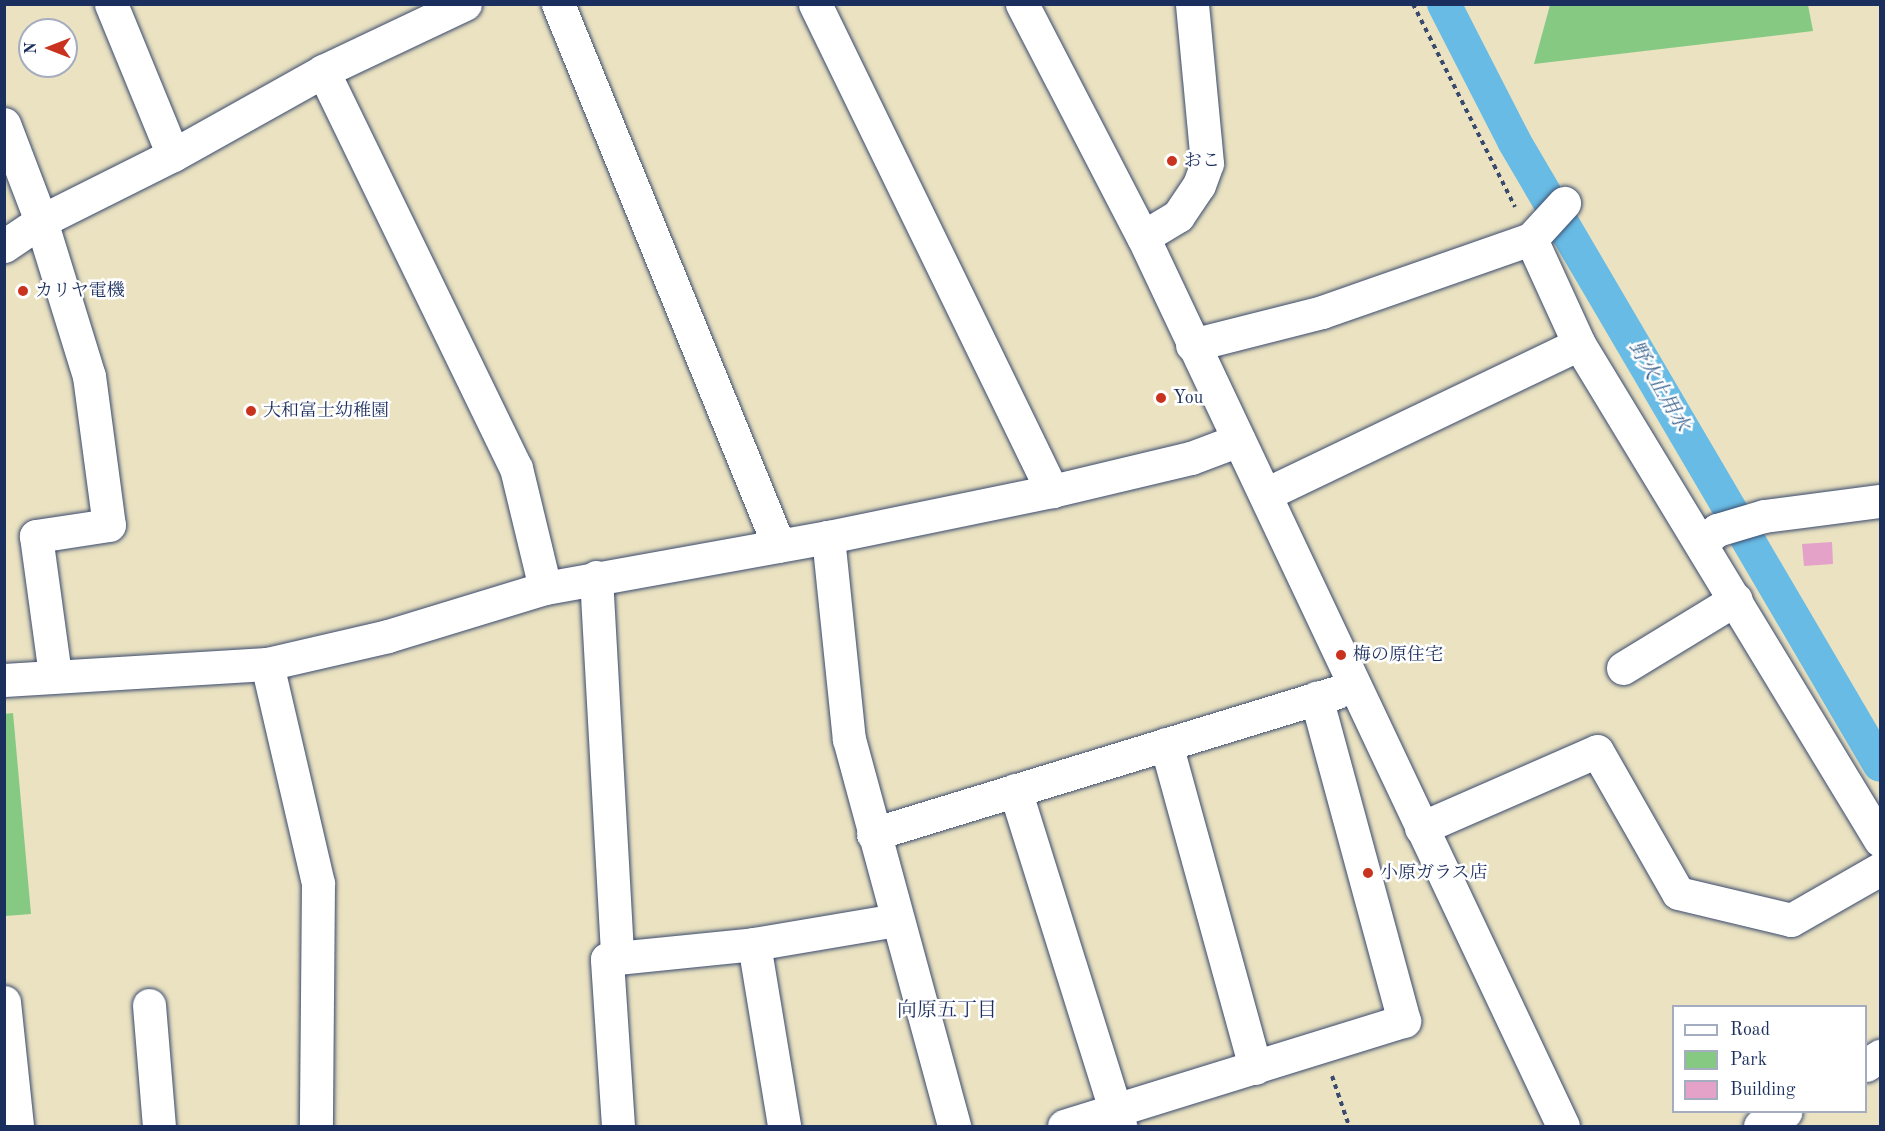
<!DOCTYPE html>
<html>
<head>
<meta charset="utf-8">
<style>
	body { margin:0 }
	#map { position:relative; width:1885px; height:1131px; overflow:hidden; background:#eae2c1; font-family:"Old Standard TT","Noto Serif JP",serif }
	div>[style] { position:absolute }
	.green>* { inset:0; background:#85c982 }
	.canal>* { height:34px; margin:-17px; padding:0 17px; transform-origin:17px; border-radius:17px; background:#68bbe4 }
	.building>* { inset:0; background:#e4a2c8 }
	.path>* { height:4px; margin-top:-2px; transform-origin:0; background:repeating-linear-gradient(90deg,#3a4a6d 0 4.5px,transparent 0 9px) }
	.roads { filter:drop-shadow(0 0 2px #3a4a6d) drop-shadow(0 0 2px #3a4a6d) }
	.minor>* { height:33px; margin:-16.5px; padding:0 16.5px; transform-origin:16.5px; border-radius:16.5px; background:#fff }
	.dots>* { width:16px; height:16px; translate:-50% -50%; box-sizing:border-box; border:3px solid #fff; border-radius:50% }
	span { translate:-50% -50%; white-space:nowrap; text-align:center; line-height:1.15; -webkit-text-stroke:5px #fff; paint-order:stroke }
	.poi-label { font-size:18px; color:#1b2f5e }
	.left { translate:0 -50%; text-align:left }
	.water-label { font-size:20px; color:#36608d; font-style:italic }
	.neighbourhood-label { font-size:20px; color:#1b2f5e }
	.frame { position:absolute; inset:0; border:6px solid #1b2f5e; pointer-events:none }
	.legend { position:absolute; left:1672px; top:1005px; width:195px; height:108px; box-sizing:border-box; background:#fff; border:2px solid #a4acbf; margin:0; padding:8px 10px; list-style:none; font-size:18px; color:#1b2f5e }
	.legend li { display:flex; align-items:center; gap:12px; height:30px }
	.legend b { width:30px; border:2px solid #a4acbf }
	.north { position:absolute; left:18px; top:18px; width:60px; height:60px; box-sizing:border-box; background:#fff; border:2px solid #a4acbf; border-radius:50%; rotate:270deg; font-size:16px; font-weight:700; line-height:24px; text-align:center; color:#1b2f5e }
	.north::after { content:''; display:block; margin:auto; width:21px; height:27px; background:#c8321e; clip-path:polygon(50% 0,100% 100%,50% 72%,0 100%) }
</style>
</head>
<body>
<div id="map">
	<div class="green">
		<div style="clip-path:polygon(1550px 5px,1808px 5px,1813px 31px,1534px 64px)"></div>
		<div style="clip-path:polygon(13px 713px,31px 914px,5px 916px,4px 714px)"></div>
	</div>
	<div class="canal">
		<div style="left:1444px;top:4px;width:154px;rotate:62.9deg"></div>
		<div style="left:1514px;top:141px;width:723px;rotate:59.61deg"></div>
	</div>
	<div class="building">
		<div style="clip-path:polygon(1832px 542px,1833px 564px,1804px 566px,1802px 544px)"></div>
	</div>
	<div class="path">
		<div style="left:1413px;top:4px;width:227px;rotate:63.3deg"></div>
		<div style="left:1332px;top:1076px;width:53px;rotate:71.2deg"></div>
	</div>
	<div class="roads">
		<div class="minor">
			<div style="left:111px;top:4px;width:163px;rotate:67.7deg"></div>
			<div style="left:558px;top:4px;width:585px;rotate:67.82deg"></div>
			<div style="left:815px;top:4px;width:542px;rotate:64.05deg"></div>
			<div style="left:1022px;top:4px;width:263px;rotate:62.6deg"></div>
			<div style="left:1143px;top:237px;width:983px;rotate:64.71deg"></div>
			<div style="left:323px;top:71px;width:441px;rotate:64.1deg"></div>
			<div style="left:516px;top:468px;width:123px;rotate:76.4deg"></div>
			<div style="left:4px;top:124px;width:104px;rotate:69.1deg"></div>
			<div style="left:41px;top:221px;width:162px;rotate:72.8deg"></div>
			<div style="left:89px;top:376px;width:150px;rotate:82.4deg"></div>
			<div style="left:109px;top:525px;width:74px;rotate:171.4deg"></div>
			<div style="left:36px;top:536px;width:139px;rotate:82.2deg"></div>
			<div style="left:1143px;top:237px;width:41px;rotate:-31deg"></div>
			<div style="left:1178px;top:216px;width:37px;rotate:-56deg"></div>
			<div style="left:1199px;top:185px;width:23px;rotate:-70deg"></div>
			<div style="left:1207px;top:163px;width:160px;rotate:-95.4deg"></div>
			<div style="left:1531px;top:239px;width:49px;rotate:-47.5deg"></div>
			<div style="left:4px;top:246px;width:45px;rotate:-34deg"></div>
			<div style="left:41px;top:221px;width:148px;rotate:-26.6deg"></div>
			<div style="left:173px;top:155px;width:172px;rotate:-29.2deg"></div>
			<div style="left:323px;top:71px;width:157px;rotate:-25.3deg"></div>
			<div style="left:1192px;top:345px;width:134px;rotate:-14.2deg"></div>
			<div style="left:1322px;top:312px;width:221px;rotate:-19.3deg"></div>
			<div style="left:1531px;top:239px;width:115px;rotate:65.4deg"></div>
			<div style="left:1579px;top:344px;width:580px;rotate:58.75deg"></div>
			<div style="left:1266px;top:494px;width:347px;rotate:-25.6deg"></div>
			<div style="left:828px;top:537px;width:203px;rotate:84.1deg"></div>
			<div style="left:849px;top:739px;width:401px;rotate:74.8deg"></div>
			<div style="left:1701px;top:543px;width:21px;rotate:-39deg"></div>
			<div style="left:1717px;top:530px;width:49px;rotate:-16.6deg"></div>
			<div style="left:1764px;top:516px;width:117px;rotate:-7.4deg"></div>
			<div style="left:596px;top:577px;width:382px;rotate:86.8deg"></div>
			<div style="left:267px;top:664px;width:225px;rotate:76.9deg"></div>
			<div style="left:318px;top:883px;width:243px;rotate:90.5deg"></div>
			<div style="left:1623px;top:668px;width:132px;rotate:-31.4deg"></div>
			<div style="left:4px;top:680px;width:263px;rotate:-3.5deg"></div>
			<div style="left:267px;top:664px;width:124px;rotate:-13deg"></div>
			<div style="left:388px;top:636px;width:164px;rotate:-17deg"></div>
			<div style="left:545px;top:588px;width:288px;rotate:-10.2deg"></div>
			<div style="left:828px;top:537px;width:229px;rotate:-11.6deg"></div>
			<div style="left:1052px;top:491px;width:143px;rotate:-13.4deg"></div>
			<div style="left:1191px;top:458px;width:51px;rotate:-20.6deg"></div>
			<div style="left:1166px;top:744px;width:336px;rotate:74.6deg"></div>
			<div style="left:1015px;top:790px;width:352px;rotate:72.6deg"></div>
			<div style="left:1421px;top:828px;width:192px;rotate:-23.6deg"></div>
			<div style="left:1597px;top:751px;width:163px;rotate:60.3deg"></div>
			<div style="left:1678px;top:893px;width:116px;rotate:13.4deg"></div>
			<div style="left:1791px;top:920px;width:103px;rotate:-29.8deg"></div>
			<div style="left:873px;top:834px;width:485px;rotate:-17deg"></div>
			<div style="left:754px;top:944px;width:184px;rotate:80.6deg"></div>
			<div style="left:4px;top:1002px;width:125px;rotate:84deg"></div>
			<div style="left:149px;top:1005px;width:121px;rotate:85.3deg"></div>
			<div style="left:1866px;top:1065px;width:17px;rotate:-33deg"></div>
			<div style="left:618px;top:1126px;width:167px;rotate:-93.8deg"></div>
			<div style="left:607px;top:959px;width:148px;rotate:-5.8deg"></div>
			<div style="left:754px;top:944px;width:144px;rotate:-9.6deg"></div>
			<div style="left:1064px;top:1126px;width:356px;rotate:-17.2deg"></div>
			<div style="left:1404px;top:1021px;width:335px;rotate:-105.2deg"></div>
			<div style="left:1760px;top:1126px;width:29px;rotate:-29deg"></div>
		</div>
	</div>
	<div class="dots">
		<div style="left:1172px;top:161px;background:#c8321e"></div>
		<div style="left:23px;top:291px;background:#c8321e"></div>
		<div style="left:1161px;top:398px;background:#c8321e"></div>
		<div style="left:251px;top:411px;background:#c8321e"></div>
		<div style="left:1341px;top:655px;background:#c8321e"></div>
		<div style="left:1368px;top:873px;background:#c8321e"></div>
	</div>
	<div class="poi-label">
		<span class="left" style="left:1184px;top:161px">おこ</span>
		<span class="left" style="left:35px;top:291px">カリヤ電機</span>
		<span class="left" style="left:1173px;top:398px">You</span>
		<span class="left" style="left:263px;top:411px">大和富士幼稚園</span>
		<span class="left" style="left:1353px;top:655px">梅の原住宅</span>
		<span class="left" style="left:1380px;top:873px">小原ガラス店</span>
	</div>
	<div class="water-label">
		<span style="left:1658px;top:387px;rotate:60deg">野火止用水</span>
	</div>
	<div class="neighbourhood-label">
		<span style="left:947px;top:1011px">向原五丁目</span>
	</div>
	<div class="frame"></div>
	<ul class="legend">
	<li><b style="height:8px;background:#fff"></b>Road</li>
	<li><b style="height:16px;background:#85c982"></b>Park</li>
	<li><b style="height:16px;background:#e4a2c8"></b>Building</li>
	</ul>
	<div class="north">N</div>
</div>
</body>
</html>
